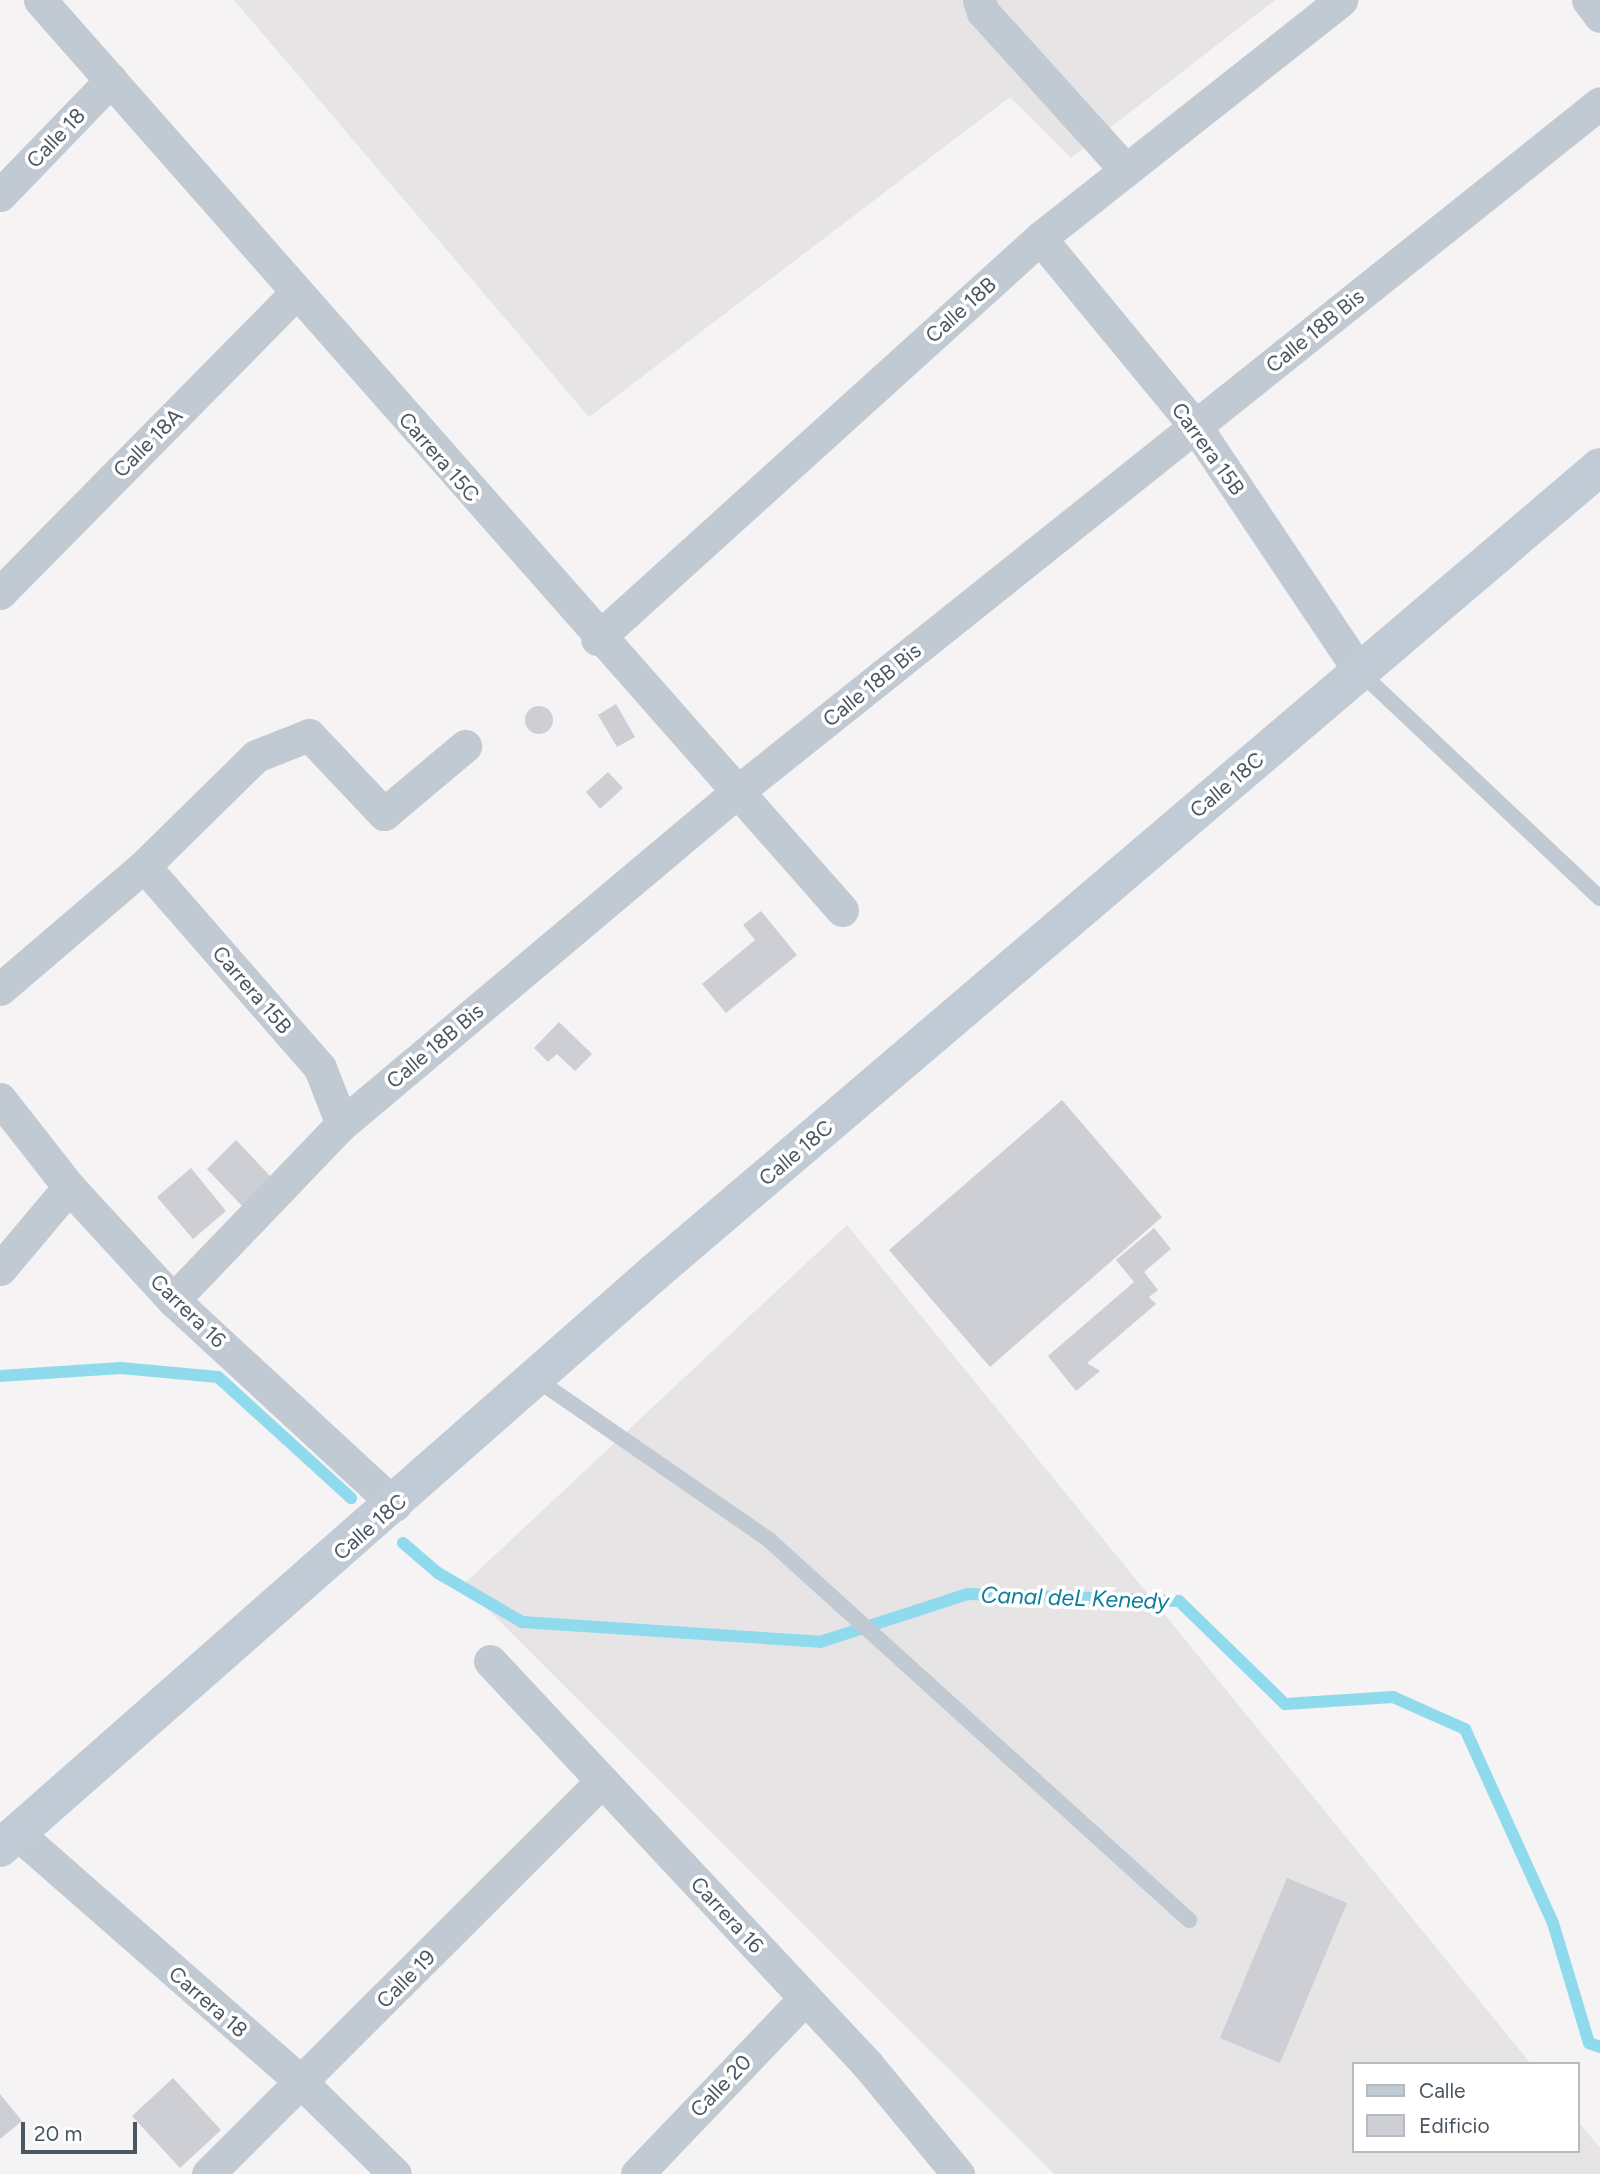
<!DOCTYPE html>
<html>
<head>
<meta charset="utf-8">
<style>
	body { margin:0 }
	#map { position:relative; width:1600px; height:2174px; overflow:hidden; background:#f5f3f3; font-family:Figtree,sans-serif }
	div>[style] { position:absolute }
	.education>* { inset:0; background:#e6e4e5 }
	.stream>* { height:12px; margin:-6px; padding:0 6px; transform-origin:6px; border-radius:6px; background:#90daee }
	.building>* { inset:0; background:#cdcfd5 }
	.round { border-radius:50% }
	.service>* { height:16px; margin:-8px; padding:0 8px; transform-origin:8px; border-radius:8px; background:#c1cad2 }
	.minor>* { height:33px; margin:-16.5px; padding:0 16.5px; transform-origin:16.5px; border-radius:16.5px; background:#c1cad2 }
	.secondary>* { height:38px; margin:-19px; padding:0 19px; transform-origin:19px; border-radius:19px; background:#c1cbd6 }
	span { translate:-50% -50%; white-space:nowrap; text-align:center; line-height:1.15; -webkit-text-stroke:7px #fff; paint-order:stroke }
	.street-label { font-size:21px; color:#4a5661 }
	.water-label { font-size:23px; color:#0c7c9b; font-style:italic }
	.legend { position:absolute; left:1352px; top:2062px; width:228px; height:91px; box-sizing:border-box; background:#fff; border:2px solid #b7bbc0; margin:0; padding:9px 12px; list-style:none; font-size:21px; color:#4a5661 }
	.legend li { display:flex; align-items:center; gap:14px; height:35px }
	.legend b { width:35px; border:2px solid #b7bbc0 }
	.scale { position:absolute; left:21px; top:2122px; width:116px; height:32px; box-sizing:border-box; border:4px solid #4a5661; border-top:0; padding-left:9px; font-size:21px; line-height:24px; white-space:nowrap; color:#4a5661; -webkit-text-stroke:5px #fff; paint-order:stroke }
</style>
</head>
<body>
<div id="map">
	<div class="education">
		<div style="clip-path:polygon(234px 0,1275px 0,1071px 158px,1010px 97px,589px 417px)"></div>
		<div style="clip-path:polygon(847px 1225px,1531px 2064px,1353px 2064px,1353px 2151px,1577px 2151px,1577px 2120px,1600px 2148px,1600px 2174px,1054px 2174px,463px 1585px)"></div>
	</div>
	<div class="stream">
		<div style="left:0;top:1376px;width:121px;rotate:-3.8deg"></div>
		<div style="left:121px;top:1368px;width:97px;rotate:5.3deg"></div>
		<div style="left:218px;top:1377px;width:180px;rotate:42.3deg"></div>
		<div style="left:403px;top:1543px;width:46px;rotate:40.6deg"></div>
		<div style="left:438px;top:1573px;width:97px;rotate:30.3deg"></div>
		<div style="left:522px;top:1622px;width:299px;rotate:3.8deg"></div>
		<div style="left:820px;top:1642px;width:156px;rotate:-18deg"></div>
		<div style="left:968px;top:1594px;width:211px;rotate:1.9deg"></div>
		<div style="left:1179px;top:1601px;width:148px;rotate:44.2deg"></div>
		<div style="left:1285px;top:1704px;width:108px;rotate:-3.7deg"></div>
		<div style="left:1393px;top:1697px;width:79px;rotate:24deg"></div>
		<div style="left:1465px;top:1729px;width:213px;rotate:65.6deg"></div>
		<div style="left:1553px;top:1923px;width:125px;rotate:73.3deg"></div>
		<div style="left:1589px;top:2043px;width:12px;rotate:20deg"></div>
	</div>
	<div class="building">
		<div style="clip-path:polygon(616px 704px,635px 737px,617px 747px,598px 715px)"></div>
		<div class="round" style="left:525px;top:706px;width:28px;height:28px"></div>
		<div style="clip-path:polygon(608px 772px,623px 788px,600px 809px,586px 792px)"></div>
		<div style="clip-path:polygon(761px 911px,797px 955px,726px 1013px,702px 984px,755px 940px,743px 925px)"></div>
		<div style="clip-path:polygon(559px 1022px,592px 1054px,575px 1071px,557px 1054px,548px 1062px,534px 1048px)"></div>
		<div style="clip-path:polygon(1062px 1100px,1162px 1217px,990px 1367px,889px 1250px)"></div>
		<div style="clip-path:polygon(236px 1140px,272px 1178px,242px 1206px,207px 1169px)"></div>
		<div style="clip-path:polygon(191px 1168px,226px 1211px,193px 1239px,157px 1197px)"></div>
		<div style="clip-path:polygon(1154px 1228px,1171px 1249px,1144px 1272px,1158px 1290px,1149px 1297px,1156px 1304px,1087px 1363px,1100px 1371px,1076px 1391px,1048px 1356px,1134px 1282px,1116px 1260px)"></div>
		<div style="clip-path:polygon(1287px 1878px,1347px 1903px,1280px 2063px,1220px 2038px)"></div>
		<div style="clip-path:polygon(173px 2078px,221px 2130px,180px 2168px,132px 2116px)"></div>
		<div style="clip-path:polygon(0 2094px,22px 2121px,0 2139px)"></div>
	</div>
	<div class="service">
		<div style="left:1360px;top:672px;width:330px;rotate:43.3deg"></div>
		<div style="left:536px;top:1379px;width:282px;rotate:34.6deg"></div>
		<div style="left:768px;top:1539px;width:568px;rotate:42.14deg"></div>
	</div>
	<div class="minor">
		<div style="left:40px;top:0;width:1213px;rotate:48.61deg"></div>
		<div style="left:979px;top:0;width:13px;rotate:72deg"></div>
		<div style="left:983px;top:12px;width:213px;rotate:47.9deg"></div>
		<div style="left:1588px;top:0;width:20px;rotate:53deg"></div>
		<div style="left:0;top:195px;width:160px;rotate:-46deg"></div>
		<div style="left:1040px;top:238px;width:245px;rotate:50.5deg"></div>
		<div style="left:1196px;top:427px;width:295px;rotate:56.2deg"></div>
		<div style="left:0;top:593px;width:421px;rotate:-45.4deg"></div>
		<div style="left:597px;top:639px;width:598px;rotate:-42.15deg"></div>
		<div style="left:1040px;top:238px;width:384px;rotate:-38.3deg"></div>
		<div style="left:144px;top:866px;width:268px;rotate:48.9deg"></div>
		<div style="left:320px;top:1068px;width:60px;rotate:68.6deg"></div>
		<div style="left:0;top:989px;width:189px;rotate:-40.5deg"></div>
		<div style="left:144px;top:866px;width:157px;rotate:-44.5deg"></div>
		<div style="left:256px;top:756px;width:57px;rotate:-21.6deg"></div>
		<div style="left:309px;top:735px;width:109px;rotate:46.5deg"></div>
		<div style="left:384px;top:814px;width:106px;rotate:-40deg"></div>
		<div style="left:0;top:1099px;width:112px;rotate:51.9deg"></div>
		<div style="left:69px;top:1187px;width:154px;rotate:47.4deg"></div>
		<div style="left:173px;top:1300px;width:302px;rotate:42.7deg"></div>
		<div style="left:0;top:1269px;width:107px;rotate:-49.9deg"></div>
		<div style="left:173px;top:1300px;width:244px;rotate:-46.2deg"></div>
		<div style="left:342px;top:1124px;width:516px;rotate:-40.05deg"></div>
		<div style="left:737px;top:792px;width:1104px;rotate:-38.6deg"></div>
		<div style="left:490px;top:1661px;width:552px;rotate:46.91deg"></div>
		<div style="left:867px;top:2064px;width:143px;rotate:50.4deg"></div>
		<div style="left:18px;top:1834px;width:378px;rotate:41.2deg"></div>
		<div style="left:302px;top:2083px;width:130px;rotate:44.4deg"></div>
		<div style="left:208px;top:2174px;width:556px;rotate:-44.93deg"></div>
		<div style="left:637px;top:2174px;width:243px;rotate:-46.3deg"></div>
	</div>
	<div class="secondary">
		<div style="left:0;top:1848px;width:872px;rotate:-41.33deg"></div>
		<div style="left:655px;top:1272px;width:1241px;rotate:-40.43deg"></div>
	</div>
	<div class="street-label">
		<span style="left:56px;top:138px;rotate:-46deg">Calle 18</span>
		<span style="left:961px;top:310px;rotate:-42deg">Calle 18B</span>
		<span style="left:1315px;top:331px;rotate:-39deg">Calle 18B Bis</span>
		<span style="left:148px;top:443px;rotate:-45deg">Calle 18A</span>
		<span style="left:1208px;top:449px;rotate:54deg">Carrera 15B</span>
		<span style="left:439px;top:457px;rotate:49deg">Carrera 15C</span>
		<span style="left:872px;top:685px;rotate:-39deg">Calle 18B Bis</span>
		<span style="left:1227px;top:785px;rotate:-40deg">Calle 18C</span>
		<span style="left:252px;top:990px;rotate:49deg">Carrera 15B</span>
		<span style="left:435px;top:1046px;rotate:-40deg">Calle 18B Bis</span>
		<span style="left:796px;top:1153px;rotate:-40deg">Calle 18C</span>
		<span style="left:188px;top:1311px;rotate:44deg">Carrera 16</span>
		<span style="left:370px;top:1527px;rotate:-41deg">Calle 18C</span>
		<span style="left:727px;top:1915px;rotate:47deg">Carrera 16</span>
		<span style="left:406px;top:1979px;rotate:-45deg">Calle 19</span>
		<span style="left:208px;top:2002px;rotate:41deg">Carrera 18</span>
		<span style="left:721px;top:2086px;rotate:-46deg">Calle 20</span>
	</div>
	<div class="water-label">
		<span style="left:1075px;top:1598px;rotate:2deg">Canal deL Kenedy</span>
	</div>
	<ul class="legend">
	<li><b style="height:9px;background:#c1cbd6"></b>Calle</li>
	<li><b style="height:19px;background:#cdcfd5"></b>Edificio</li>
	</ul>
	<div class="scale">20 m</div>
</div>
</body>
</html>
